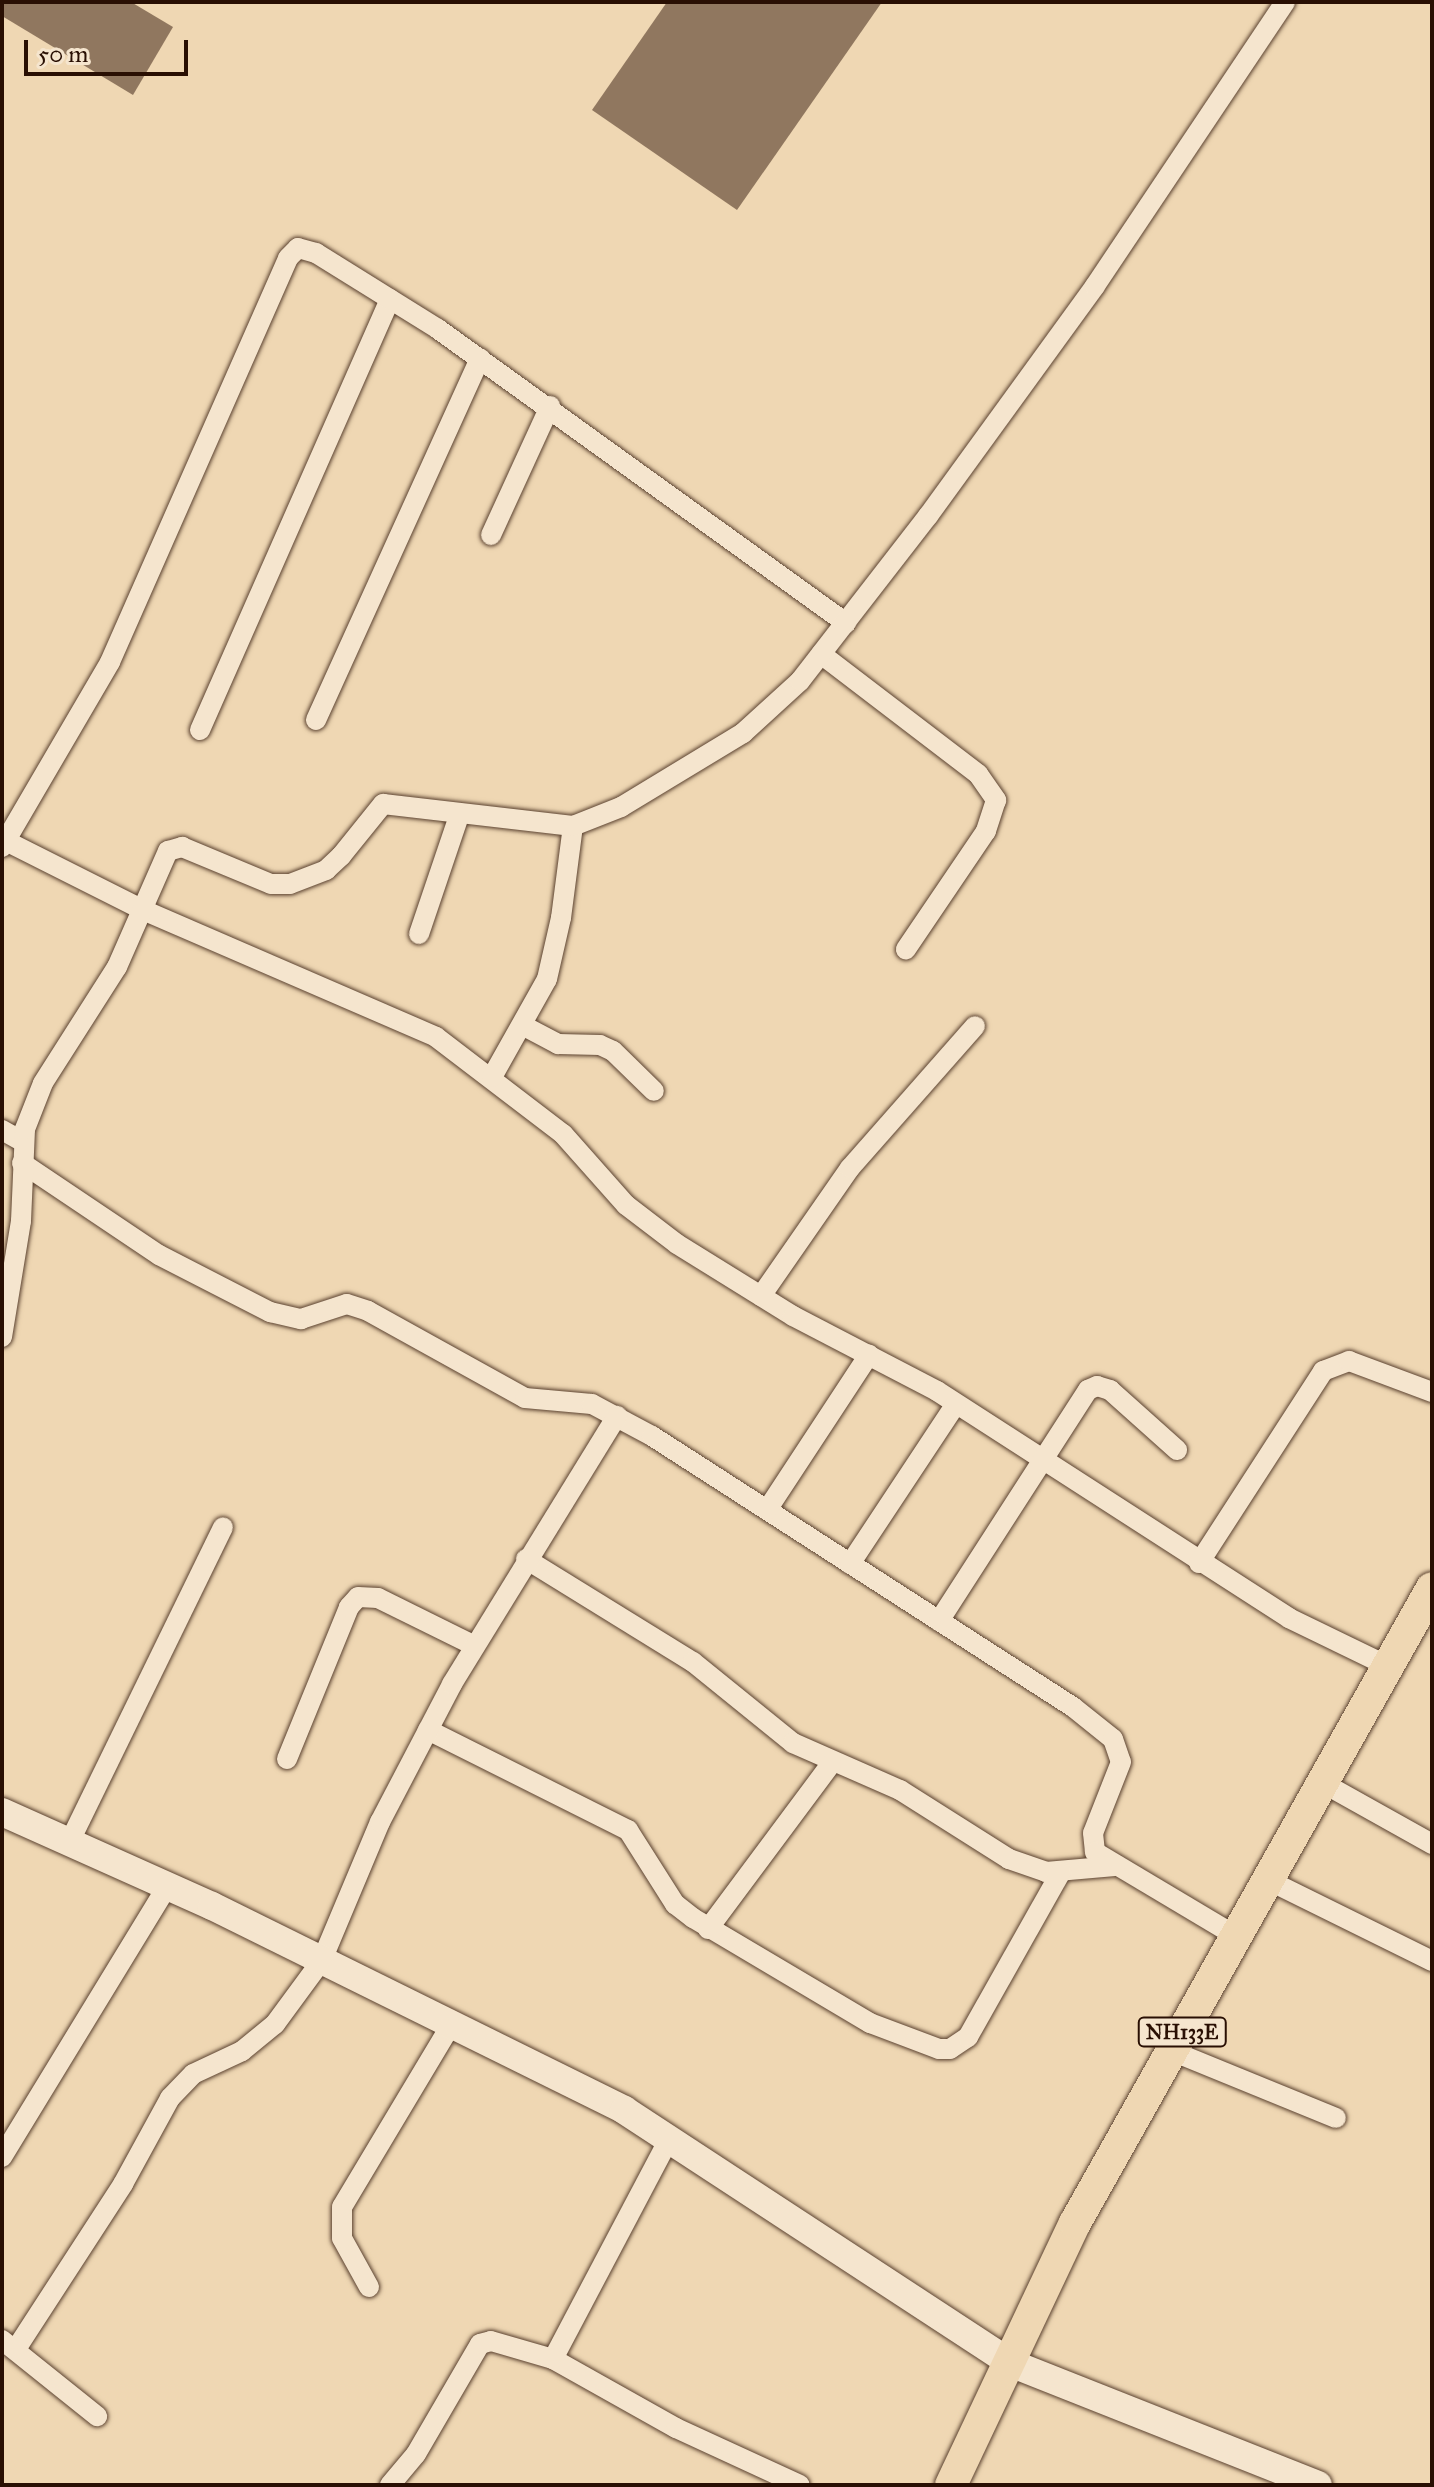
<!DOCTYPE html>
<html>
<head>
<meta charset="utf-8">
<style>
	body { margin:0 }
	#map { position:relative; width:1434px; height:2487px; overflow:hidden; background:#efd7b3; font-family:"IM FELL Great Primer",serif }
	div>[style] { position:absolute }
	.building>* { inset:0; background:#90775f }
	.roads { filter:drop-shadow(0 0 2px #5a412f) drop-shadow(0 0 2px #5a412f) }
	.street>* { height:20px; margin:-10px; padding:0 10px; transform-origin:10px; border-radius:10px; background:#f5e5ce }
	.secondary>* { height:28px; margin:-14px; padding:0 14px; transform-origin:14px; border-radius:14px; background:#f5e5ce }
	.primary>* { height:32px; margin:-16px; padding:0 16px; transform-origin:16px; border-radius:16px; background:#efd7b3 }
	span { translate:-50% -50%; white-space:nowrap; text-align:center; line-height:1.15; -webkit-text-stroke:6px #f5e5ce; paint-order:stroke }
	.shield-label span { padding:2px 6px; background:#f5e5ce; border:2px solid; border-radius:6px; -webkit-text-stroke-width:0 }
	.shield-label { font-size:20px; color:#290f03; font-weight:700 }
	.frame { position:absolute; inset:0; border:4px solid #290f03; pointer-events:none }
	.scale { position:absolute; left:24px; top:40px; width:164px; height:36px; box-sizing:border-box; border:4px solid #290f03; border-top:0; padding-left:10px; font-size:24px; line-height:28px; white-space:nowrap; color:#290f03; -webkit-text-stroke:6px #f5e5ce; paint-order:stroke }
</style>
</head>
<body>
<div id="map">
	<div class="building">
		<div style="clip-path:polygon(2px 2px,131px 2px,173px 27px,133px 95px,2px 16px)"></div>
		<div style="clip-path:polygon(667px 2px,882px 2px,737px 210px,592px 110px)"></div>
	</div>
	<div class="roads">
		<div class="street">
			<div style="left:491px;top:535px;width:142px;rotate:-65.4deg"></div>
			<div style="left:821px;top:654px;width:198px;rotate:37.4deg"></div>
			<div style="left:978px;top:774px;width:32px;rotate:55deg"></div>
			<div style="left:996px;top:800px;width:33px;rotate:108deg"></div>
			<div style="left:986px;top:831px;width:143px;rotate:124.1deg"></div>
			<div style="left:316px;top:720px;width:397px;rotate:-65.6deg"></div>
			<div style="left:200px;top:730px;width:471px;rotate:-66.2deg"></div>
			<div style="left:2px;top:839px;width:158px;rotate:26.7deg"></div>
			<div style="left:143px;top:910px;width:319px;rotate:23.4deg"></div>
			<div style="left:436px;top:1037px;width:160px;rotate:37.4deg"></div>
			<div style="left:563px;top:1134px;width:95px;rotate:48.4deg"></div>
			<div style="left:626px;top:1205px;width:64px;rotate:37.4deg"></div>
			<div style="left:677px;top:1244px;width:137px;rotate:31.8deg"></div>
			<div style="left:793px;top:1316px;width:162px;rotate:27.5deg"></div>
			<div style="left:937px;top:1391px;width:419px;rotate:32.8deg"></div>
			<div style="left:1289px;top:1618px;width:110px;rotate:25.9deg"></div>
			<div style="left:2px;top:847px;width:214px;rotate:-59.7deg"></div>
			<div style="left:110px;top:662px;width:441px;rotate:-66.2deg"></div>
			<div style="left:288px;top:258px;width:14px;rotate:-45deg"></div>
			<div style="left:298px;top:248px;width:19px;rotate:16deg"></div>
			<div style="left:316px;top:253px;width:144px;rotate:31.9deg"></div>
			<div style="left:438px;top:329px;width:503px;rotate:35.78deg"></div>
			<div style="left:419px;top:934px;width:125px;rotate:-71.3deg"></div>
			<div style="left:522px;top:1025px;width:41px;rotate:27.8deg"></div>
			<div style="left:558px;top:1044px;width:42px;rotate:1.4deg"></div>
			<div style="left:600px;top:1045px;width:14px;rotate:25deg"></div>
			<div style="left:613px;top:1051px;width:57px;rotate:44.3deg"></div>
			<div style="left:492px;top:1077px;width:112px;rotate:-60.7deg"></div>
			<div style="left:547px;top:979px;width:63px;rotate:-77.1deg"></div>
			<div style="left:561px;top:918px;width:93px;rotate:-82.6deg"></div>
			<div style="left:2px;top:1130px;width:23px;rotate:29deg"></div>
			<div style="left:22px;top:1163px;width:165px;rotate:33.9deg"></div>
			<div style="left:159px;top:1255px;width:125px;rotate:27.2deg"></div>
			<div style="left:270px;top:1312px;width:32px;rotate:13deg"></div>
			<div style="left:301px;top:1319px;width:48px;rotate:-18.1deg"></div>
			<div style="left:347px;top:1304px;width:22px;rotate:18deg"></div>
			<div style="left:368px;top:1311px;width:179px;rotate:29deg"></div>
			<div style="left:525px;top:1398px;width:67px;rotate:5.1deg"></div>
			<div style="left:592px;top:1404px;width:68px;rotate:28.1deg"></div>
			<div style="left:652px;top:1436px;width:501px;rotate:32.77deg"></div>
			<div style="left:1073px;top:1707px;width:51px;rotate:38.7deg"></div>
			<div style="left:1113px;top:1739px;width:24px;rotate:71deg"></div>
			<div style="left:1121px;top:1762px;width:76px;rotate:111.5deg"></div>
			<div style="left:1093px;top:1833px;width:19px;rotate:84deg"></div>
			<div style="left:1095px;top:1852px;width:164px;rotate:30.8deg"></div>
			<div style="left:761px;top:1296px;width:156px;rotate:-55.2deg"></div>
			<div style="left:850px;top:1168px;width:189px;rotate:-48.6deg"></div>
			<div style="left:2px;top:1337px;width:118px;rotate:-80.7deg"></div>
			<div style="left:21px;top:1221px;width:92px;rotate:-87.5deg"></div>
			<div style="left:25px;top:1129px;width:49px;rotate:-68.6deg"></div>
			<div style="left:43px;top:1083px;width:138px;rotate:-57.5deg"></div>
			<div style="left:117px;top:967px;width:127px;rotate:-66.3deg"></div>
			<div style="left:168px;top:851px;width:15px;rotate:-16deg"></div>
			<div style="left:182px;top:847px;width:96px;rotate:22.6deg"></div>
			<div style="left:271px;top:884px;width:19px"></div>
			<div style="left:290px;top:884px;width:39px;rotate:-21deg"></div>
			<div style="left:326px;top:870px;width:21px;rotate:-43deg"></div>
			<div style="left:341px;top:856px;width:67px;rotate:-51.1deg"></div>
			<div style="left:383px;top:804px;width:191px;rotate:6.6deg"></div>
			<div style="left:573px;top:826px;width:52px;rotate:-21.6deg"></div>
			<div style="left:621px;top:807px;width:143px;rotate:-31.2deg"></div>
			<div style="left:743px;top:733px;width:77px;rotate:-42.4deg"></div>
			<div style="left:800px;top:681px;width:209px;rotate:-52.2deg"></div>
			<div style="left:928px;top:516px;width:284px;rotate:-54deg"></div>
			<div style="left:1095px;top:286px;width:342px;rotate:-56.2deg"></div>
			<div style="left:767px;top:1510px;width:186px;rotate:-56.7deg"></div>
			<div style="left:526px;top:1559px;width:196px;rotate:31.7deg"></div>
			<div style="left:693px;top:1662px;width:129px;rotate:39deg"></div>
			<div style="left:793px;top:1743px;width:117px;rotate:23.7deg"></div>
			<div style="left:900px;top:1790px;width:129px;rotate:32.3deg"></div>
			<div style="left:1009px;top:1859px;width:39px;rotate:19deg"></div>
			<div style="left:1046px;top:1872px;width:69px;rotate:-5deg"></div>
			<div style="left:1199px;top:1563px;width:229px;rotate:-57.1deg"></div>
			<div style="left:1323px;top:1371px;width:28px;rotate:-21deg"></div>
			<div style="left:1349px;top:1361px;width:89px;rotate:20.5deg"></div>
			<div style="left:850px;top:1564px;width:192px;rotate:-56.5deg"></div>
			<div style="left:939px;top:1621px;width:275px;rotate:-57.2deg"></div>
			<div style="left:1088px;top:1390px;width:10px;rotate:-24deg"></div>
			<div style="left:1097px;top:1386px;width:14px;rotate:17deg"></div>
			<div style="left:1110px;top:1390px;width:90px;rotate:41.8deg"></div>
			<div style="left:428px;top:1730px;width:224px;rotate:26.6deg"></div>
			<div style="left:628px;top:1830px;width:88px;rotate:57.6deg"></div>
			<div style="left:675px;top:1904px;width:23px;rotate:38deg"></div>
			<div style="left:693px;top:1918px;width:206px;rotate:30.7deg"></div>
			<div style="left:870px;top:2023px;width:74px;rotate:20.6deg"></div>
			<div style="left:939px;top:2049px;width:11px"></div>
			<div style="left:950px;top:2049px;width:22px;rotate:-34deg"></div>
			<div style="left:968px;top:2037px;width:189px;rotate:-60.6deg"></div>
			<div style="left:287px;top:1759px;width:164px;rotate:-67.8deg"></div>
			<div style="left:349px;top:1607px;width:13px;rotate:-48deg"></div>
			<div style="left:358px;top:1597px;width:20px;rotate:3deg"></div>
			<div style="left:378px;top:1598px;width:108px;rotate:26.3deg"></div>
			<div style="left:1323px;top:1783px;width:125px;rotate:29.2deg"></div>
			<div style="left:70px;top:1841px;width:349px;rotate:-64deg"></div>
			<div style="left:1268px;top:1880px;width:183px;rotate:26.3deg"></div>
			<div style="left:708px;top:1929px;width:206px;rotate:-53.3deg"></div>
			<div style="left:1172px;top:2051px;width:177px;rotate:22.2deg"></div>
			<div style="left:2px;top:2157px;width:316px;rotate:-58.6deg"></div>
			<div style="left:369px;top:2287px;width:56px;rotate:-118.9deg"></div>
			<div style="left:342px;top:2238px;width:31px;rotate:-90deg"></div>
			<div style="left:342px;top:2207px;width:212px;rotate:-59.1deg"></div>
			<div style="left:2px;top:2340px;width:122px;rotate:38.7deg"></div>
			<div style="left:16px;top:2349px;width:197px;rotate:-57deg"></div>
			<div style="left:123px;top:2184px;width:98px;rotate:-61.3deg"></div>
			<div style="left:170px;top:2098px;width:33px;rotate:-46deg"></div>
			<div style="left:193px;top:2074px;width:54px;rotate:-25.1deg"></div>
			<div style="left:242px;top:2051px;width:43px;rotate:-39.3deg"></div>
			<div style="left:275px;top:2024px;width:79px;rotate:-53.7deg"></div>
			<div style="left:322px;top:1960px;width:150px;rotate:-67.2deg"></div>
			<div style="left:380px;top:1822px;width:156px;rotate:-62.4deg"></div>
			<div style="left:452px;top:1684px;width:315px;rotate:-58.4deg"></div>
			<div style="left:553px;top:2359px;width:246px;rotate:-62.2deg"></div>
			<div style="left:390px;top:2485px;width:40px;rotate:-50deg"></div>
			<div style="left:416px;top:2454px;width:127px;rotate:-59.8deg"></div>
			<div style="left:480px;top:2344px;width:11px;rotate:-15deg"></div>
			<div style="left:491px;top:2341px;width:65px;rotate:16.2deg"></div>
			<div style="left:553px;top:2359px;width:141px;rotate:29.3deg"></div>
			<div style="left:676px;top:2428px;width:136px;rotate:24.7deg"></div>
		</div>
		<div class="secondary">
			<div style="left:2px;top:1812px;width:230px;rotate:24.1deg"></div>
			<div style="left:212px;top:1906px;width:460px;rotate:26.3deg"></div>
			<div style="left:624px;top:2110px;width:462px;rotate:33.2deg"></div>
			<div style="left:1010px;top:2363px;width:331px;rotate:21.6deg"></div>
		</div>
		<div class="primary">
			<div style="left:951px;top:2485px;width:290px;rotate:-64.7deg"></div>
			<div style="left:1075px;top:2223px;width:728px;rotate:-60.66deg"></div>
		</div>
	</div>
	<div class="shield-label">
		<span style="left:1182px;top:2032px">NH133E</span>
	</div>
	<div class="frame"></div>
	<div class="scale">50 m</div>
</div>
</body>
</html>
